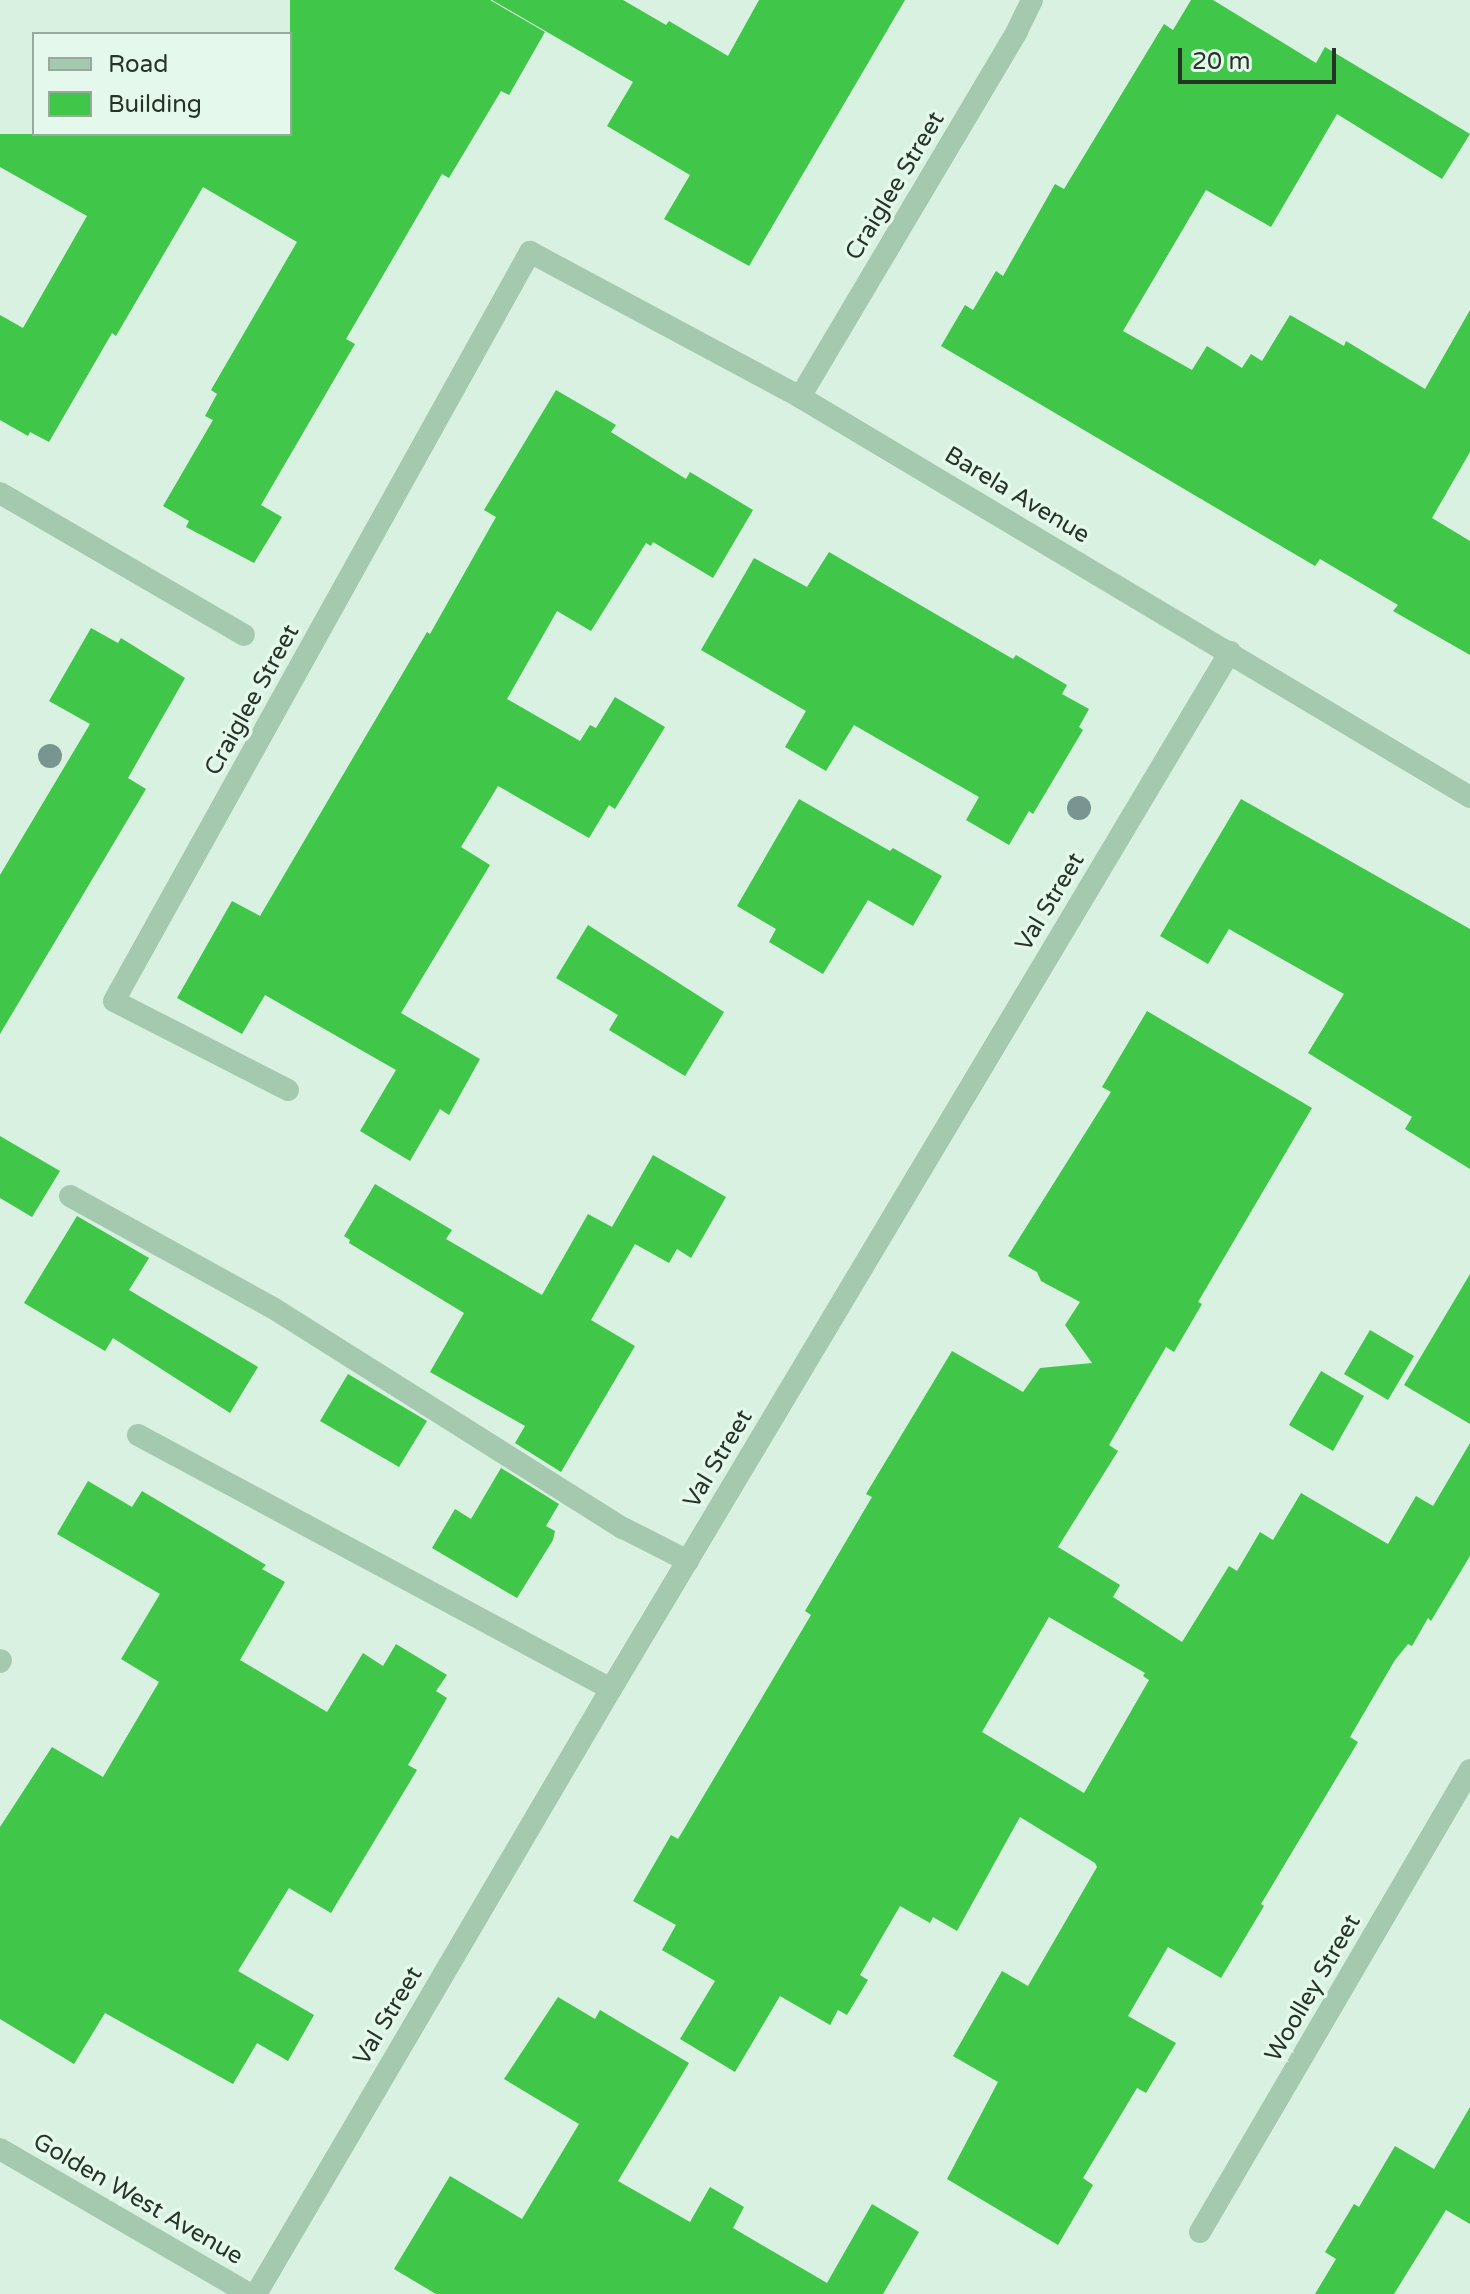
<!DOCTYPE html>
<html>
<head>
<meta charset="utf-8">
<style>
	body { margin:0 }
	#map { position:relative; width:1470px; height:2294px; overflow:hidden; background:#d8f1e0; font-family:"Varela Round",sans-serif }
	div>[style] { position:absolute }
	.building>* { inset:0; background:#40c649 }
	.service>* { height:22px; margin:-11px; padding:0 11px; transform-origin:11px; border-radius:11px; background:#a4c9ae }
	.minor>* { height:22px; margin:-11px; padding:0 11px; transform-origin:11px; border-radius:11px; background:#a4c9ae }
	.tertiary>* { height:22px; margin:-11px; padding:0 11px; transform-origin:11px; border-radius:11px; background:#a4c9ae }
	.trees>* { width:24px; height:24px; margin:-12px; border-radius:50%; background:#789592 }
	span { translate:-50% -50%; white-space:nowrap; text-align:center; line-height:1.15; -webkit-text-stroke:7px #e4f9eb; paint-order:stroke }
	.street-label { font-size:24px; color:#263428 }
	.legend { position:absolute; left:32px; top:32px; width:260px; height:104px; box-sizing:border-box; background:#e4f9eb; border:2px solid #98aa9d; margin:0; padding:10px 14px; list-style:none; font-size:24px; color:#263428 }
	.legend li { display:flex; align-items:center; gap:16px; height:40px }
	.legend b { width:40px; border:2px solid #98aa9d }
	.scale { position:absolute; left:1178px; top:48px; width:158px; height:36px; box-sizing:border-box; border:4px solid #263428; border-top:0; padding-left:10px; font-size:24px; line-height:28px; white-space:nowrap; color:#263428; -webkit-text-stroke:6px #e4f9eb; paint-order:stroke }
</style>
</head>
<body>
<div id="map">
	<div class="building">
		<div style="clip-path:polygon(290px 0,490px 0,545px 32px,509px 95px,501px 91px,449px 178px,442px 174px,346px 339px,355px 344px,261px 505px,282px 517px,254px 563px,186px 527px,189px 521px,163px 506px,213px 420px,205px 416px,217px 394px,211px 390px,297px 242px,203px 187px,116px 336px,112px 333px,49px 442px,30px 432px,28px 436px,0 420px,0 315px,23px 328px,87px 216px,0 167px,0 134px,290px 134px)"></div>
		<div style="clip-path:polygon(492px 0,623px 0,666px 25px,669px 21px,728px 56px,759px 0,905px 0,749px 266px,664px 219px,690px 175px,607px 126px,633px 82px)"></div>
		<div style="clip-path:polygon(1191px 0,1213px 0,1316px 63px,1325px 47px,1470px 134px,1442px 179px,1337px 114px,1271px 227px,1206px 190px,1123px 331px,1192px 370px,1207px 346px,1242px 368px,1251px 354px,1262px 361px,1290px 315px,1344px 346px,1346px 341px,1425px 389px,1470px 310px,1470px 452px,1432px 518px,1470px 541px,1470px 655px,1393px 611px,1398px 605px,1320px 559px,1315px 566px,941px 346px,965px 305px,973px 310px,996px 271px,1003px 276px,1055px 184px,1064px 189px,1164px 24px,1173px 30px)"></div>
		<div style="clip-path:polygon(556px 390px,616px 425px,611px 432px,686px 479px,690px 472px,753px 510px,713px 578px,653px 542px,651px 546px,646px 543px,591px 631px,557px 611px,507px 699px,580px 741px,590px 725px,596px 728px,615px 697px,665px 727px,615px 809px,609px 805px,589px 838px,498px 786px,461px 847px,490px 865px,401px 1013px,480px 1059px,449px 1115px,440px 1109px,410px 1161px,360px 1131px,396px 1070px,265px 995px,242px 1034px,177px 998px,232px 901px,260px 916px,427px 632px,430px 634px,496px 517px,484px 510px)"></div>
		<div style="clip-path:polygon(829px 552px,1013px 659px,1016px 655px,1067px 685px,1062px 694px,1089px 709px,1079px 727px,1083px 730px,1033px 814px,1029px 811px,1009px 845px,966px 820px,979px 797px,854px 725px,826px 771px,785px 747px,806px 711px,701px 650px,754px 558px,807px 587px)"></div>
		<div style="clip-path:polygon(91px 628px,118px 643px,121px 638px,185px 678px,128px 778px,146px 789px,0 1034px,0 875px,90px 724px,49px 701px)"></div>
		<div style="clip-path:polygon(799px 799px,890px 851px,893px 848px,942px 876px,913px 926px,868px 900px,823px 974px,769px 942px,776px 929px,737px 906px)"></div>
		<div style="clip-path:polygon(1241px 799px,1470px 929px,1470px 1169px,1405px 1129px,1412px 1117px,1308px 1053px,1344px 994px,1229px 929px,1208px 964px,1160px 936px)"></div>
		<div style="clip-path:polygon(588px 925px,724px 1012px,685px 1076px,609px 1030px,618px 1015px,556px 978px)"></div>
		<div style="clip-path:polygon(evenodd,1147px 1011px,1312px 1108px,1198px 1302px,1202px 1304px,1174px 1352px,1166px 1347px,1109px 1445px,1118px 1451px,1058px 1547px,1120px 1585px,1113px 1597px,1182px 1642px,1229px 1566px,1237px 1571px,1260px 1532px,1273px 1540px,1301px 1493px,1388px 1544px,1416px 1496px,1433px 1506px,1470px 1443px,1470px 1556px,1431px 1621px,1428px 1618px,1412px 1646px,1408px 1644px,1395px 1660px,1350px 1737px,1358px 1742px,1261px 1904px,1264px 1906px,1221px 1978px,1168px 1947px,1128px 2016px,1176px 2043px,1146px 2093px,1137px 2088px,1083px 2178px,1093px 2185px,1058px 2245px,947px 2179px,998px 2082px,953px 2056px,1002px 1971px,1028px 1986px,1097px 1867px,1095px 1863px,1020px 1817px,957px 1931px,933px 1917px,930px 1923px,900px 1906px,860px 1975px,868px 1980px,847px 2015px,838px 2010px,830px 2025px,780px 1996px,735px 2072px,680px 2039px,715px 1981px,662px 1950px,676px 1925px,633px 1901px,671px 1835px,678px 1839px,811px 1615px,805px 1611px,872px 1497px,866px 1494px,952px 1351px,1023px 1392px,1040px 1368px,1092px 1363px,1065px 1325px,1080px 1302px,1041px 1281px,1037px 1272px,1008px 1256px,1111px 1092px,1102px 1087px,1147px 1011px,1049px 1617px,1145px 1673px,1143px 1676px,1149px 1680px,1084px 1793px,982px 1732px,1049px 1617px)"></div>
		<div style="clip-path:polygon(0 1136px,60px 1171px,32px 1217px,0 1198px)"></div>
		<div style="clip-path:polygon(653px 1155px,726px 1197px,691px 1258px,677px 1249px,669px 1263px,635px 1244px,591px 1320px,635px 1346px,561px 1472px,515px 1443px,525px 1426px,430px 1372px,464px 1313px,349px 1243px,350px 1240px,344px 1236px,375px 1184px,452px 1230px,446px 1239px,542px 1295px,588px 1214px,612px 1227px)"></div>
		<div style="clip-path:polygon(77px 1216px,149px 1258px,129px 1290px,258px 1367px,230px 1413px,113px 1338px,105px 1351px,24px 1303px)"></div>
		<div style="clip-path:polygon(1470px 1274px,1470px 1424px,1404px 1385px)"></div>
		<div style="clip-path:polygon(1370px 1330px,1414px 1356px,1388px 1400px,1344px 1374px)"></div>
		<div style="clip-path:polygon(1321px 1371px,1364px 1396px,1333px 1451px,1289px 1425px)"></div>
		<div style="clip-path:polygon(348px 1374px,427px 1421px,399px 1467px,320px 1421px)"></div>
		<div style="clip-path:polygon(501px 1468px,559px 1504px,546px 1526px,555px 1531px,553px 1540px,517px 1598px,432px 1548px,455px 1509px,471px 1519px)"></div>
		<div style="clip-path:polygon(88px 1481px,132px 1507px,142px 1491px,266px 1565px,262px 1569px,285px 1582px,240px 1660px,327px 1712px,363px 1653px,383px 1666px,396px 1644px,447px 1675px,436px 1691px,447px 1698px,408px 1765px,417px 1770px,331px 1913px,289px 1888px,238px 1971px,314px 2015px,288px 2061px,257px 2043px,233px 2084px,105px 2013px,74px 2064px,0 2019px,0 1827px,52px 1747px,103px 1777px,159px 1682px,121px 1659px,160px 1594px,57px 1534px)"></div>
		<div style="clip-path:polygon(558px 1997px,595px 2019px,600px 2010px,689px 2063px,618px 2181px,690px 2222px,710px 2187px,744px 2207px,733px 2228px,827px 2283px,872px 2204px,919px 2232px,883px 2294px,436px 2294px,394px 2269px,450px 2176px,522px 2219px,579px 2124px,504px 2079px)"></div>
		<div style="clip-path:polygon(1470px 2107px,1470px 2224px,1446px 2210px,1394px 2294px,1315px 2294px,1336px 2259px,1325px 2252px,1354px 2204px,1359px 2207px,1395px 2146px,1434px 2169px)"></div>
	</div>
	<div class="service">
		<div style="left:0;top:493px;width:282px;rotate:30.2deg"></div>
		<div style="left:70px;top:1196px;width:232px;rotate:28.9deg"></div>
		<div style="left:273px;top:1308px;width:413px;rotate:32.2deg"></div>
		<div style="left:623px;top:1528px;width:73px;rotate:26.9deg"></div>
		<div style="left:138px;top:1435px;width:537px;rotate:28.24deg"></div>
	</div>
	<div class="minor">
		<div style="left:800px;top:397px;width:425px;rotate:-59.3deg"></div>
		<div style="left:1017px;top:31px;width:34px;rotate:-64deg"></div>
		<div style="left:288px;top:1090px;width:195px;rotate:-152.9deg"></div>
		<div style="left:114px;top:1001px;width:857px;rotate:-60.95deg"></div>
		<div style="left:530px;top:252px;width:306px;rotate:28.2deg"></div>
		<div style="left:800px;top:397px;width:780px;rotate:30.84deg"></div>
		<div style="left:0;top:1662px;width:2px;rotate:-63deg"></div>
		<div style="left:1200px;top:2232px;width:535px;rotate:-59.7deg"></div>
		<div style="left:256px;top:2294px;width:701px;rotate:-59.6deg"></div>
		<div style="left:611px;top:1689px;width:1208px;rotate:-59.17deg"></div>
	</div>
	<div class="tertiary">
		<div style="left:0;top:2149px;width:288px;rotate:30.2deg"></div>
	</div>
	<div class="trees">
		<div style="left:50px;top:756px"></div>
		<div style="left:1079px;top:808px"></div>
	</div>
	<div class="street-label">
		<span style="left:895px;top:186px;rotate:-59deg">Craiglee Street</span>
		<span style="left:1017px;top:495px;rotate:31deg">Barela Avenue</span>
		<span style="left:252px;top:700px;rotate:-61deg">Craiglee Street</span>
		<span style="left:1050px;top:902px;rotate:-59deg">Val Street</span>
		<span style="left:718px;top:1459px;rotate:-59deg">Val Street</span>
		<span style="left:1313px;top:1988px;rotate:-60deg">Woolley Street</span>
		<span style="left:388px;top:2016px;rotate:-59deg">Val Street</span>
		<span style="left:138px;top:2199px;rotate:30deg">Golden West Avenue</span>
	</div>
	<ul class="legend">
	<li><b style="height:10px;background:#a4c9ae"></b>Road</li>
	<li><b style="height:22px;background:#40c649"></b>Building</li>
	</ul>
	<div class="scale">20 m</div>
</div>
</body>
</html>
